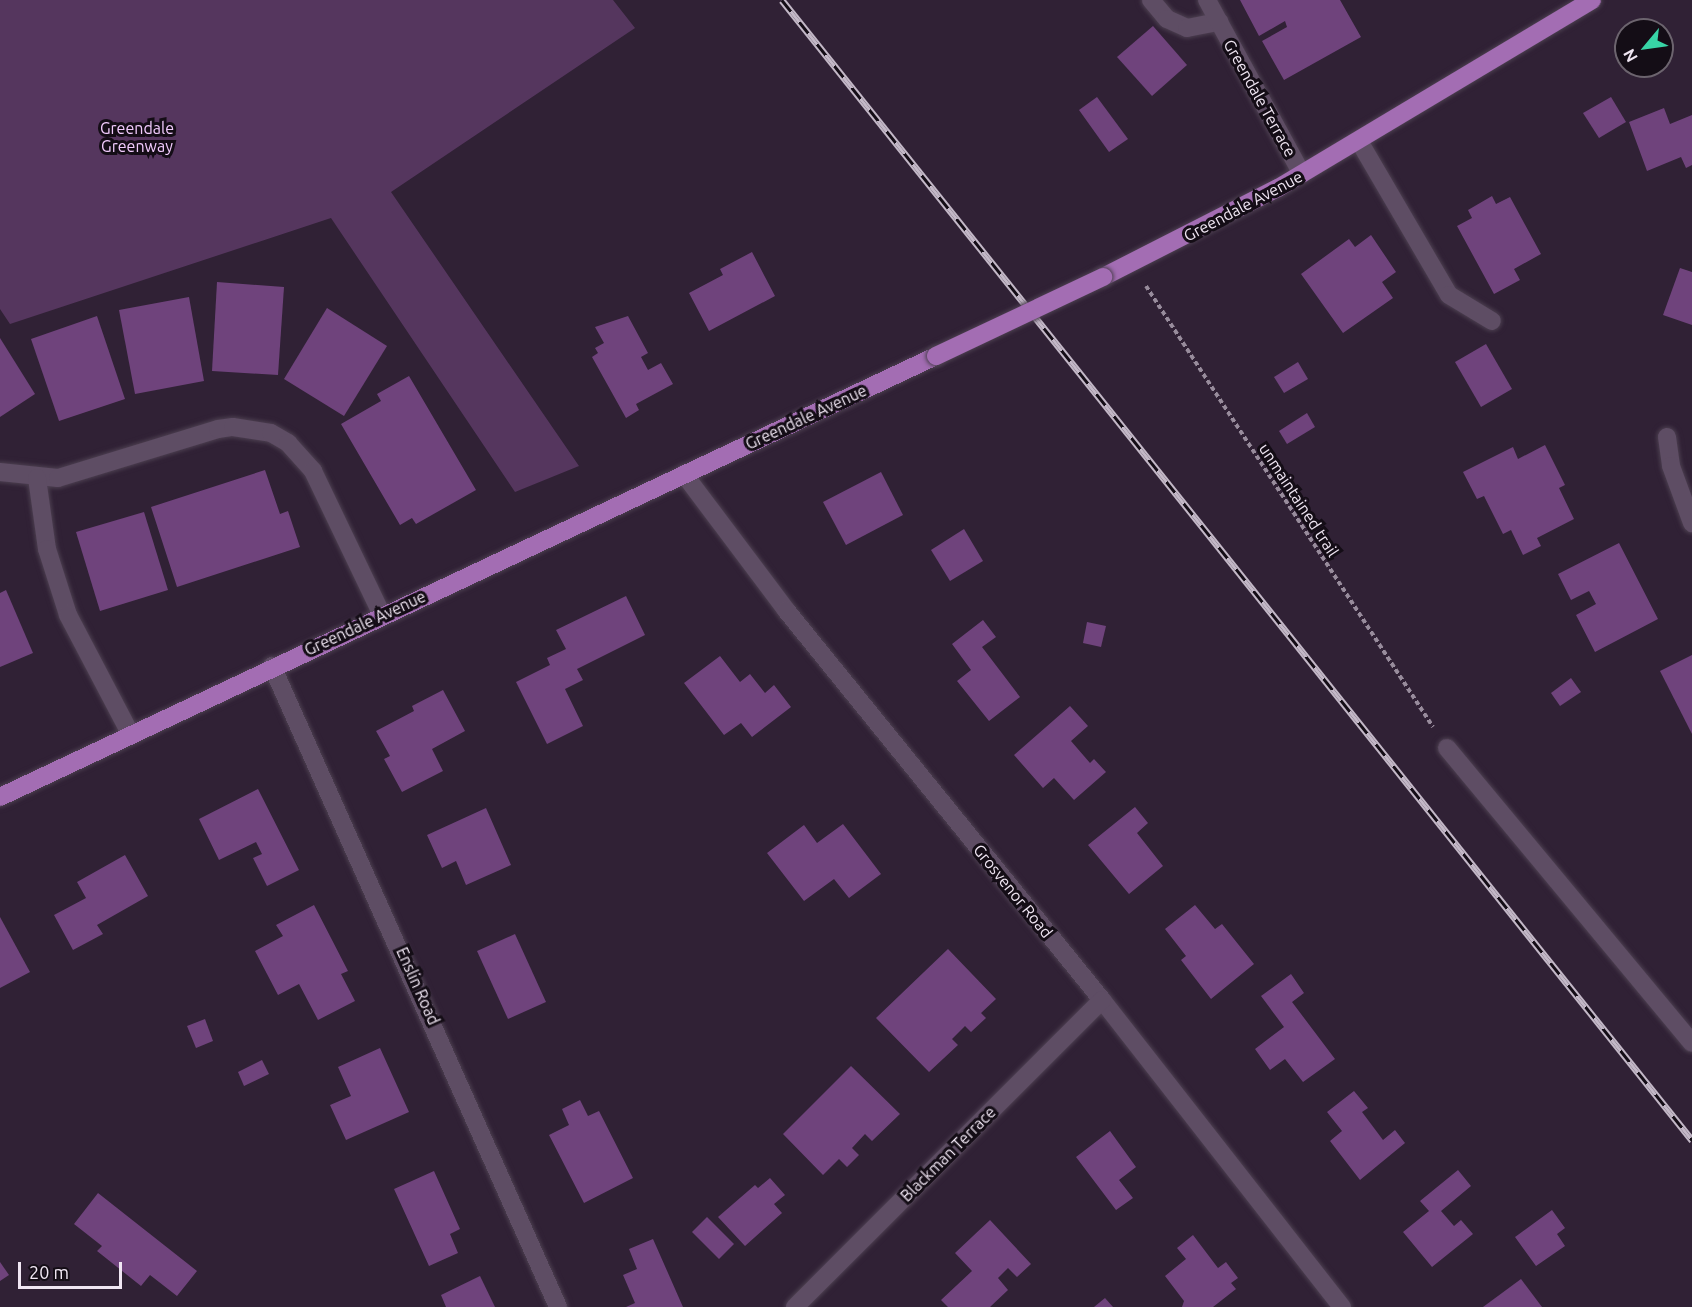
<!DOCTYPE html>
<html>
<head>
<meta charset="utf-8">
<style>
	body { margin:0 }
	#map { position:relative; width:1692px; height:1307px; overflow:hidden; background:#302135; font-family:Ubuntu,sans-serif }
	div>[style] { position:absolute }
	.green>* { inset:0; background:#55365e }
	.building>* { inset:0; background:#6f437c }
	.path>* { height:4px; margin-top:-2px; transform-origin:0; background:repeating-linear-gradient(90deg,#988c9c 0 4.5px,transparent 0 7.5px) }
	.roads { filter:drop-shadow(0 0 2px #4c3f50) drop-shadow(0 0 2px #4c3f50) }
	.minor>* { height:18px; margin:-9px; padding:0 9px; transform-origin:9px; border-radius:9px; background:#5e4d64 }
	.major>* { height:18px; margin:-9px; padding:0 9px; transform-origin:9px; border-radius:9px; background:#a36db3 }
	.rail>* { height:7px; margin-top:-3.5px; transform-origin:0; background:repeating-linear-gradient(90deg,#140d16 0 14px,#c3b8c7 0 28px); box-sizing:border-box; border-block:2px solid #c3b8c7 }
	.bridges { filter:drop-shadow(0 0 2px #4c3f50) drop-shadow(0 0 2px #4c3f50) }
	.major-bridge>* { height:18px; margin:-9px; padding:0 9px; transform-origin:9px; border-radius:9px; background:#a36db3 }
	span { translate:-50% -50%; white-space:nowrap; text-align:center; line-height:1.15; -webkit-text-stroke:6px #140d16; paint-order:stroke }
	.street-label { font-size:16px; color:#f0e6f3 }
	.park-label { font-size:16px; color:#f2cbfe }
	.north { position:absolute; left:1614px; top:18px; width:60px; height:60px; box-sizing:border-box; background:#140d16; border:2px solid #6c646e; border-radius:50%; rotate:241deg; font-size:16px; font-weight:700; line-height:24px; text-align:center; color:#f0e6f3 }
	.north::after { content:''; display:block; margin:auto; width:21px; height:27px; background:#38d4a6; clip-path:polygon(50% 0,100% 100%,50% 72%,0 100%) }
	.scale { position:absolute; left:18px; top:1262px; width:104px; height:27px; box-sizing:border-box; border:3px solid #f0e6f3; border-top:0; padding-left:8px; font-size:18px; line-height:21px; white-space:nowrap; color:#f0e6f3; -webkit-text-stroke:4px #140d16; paint-order:stroke }
</style>
</head>
<body>
<div id="map">
	<div class="green">
		<div style="clip-path:polygon(0 0,613px 0,635px 28px,391px 192px,579px 466px,515px 492px,331px 218px,10px 324px,0 309px)"></div>
	</div>
	<div class="building">
		<div style="clip-path:polygon(1240px 0,1340px 0,1361px 37px,1284px 80px,1262px 41px,1287px 27px,1285px 21px,1259px 36px)"></div>
		<div style="clip-path:polygon(1153px 26px,1187px 65px,1152px 96px,1117px 57px)"></div>
		<div style="clip-path:polygon(1097px 97px,1128px 139px,1109px 152px,1079px 110px)"></div>
		<div style="clip-path:polygon(1611px 97px,1626px 122px,1599px 138px,1583px 113px)"></div>
		<div style="clip-path:polygon(1664px 108px,1670px 124px,1692px 115px,1692px 165px,1686px 168px,1681px 157px,1647px 171px,1629px 122px)"></div>
		<div style="clip-path:polygon(1492px 196px,1496px 204px,1510px 197px,1541px 254px,1514px 269px,1520px 280px,1494px 294px,1457px 226px,1472px 218px,1468px 210px)"></div>
		<div style="clip-path:polygon(1371px 235px,1396px 272px,1382px 282px,1393px 298px,1343px 333px,1301px 274px,1349px 239px,1355px 247px)"></div>
		<div style="clip-path:polygon(752px 252px,775px 296px,709px 331px,689px 293px,723px 275px,720px 269px)"></div>
		<div style="clip-path:polygon(1680px 268px,1692px 272px,1692px 325px,1663px 315px)"></div>
		<div style="clip-path:polygon(217px 282px,284px 287px,278px 375px,212px 371px)"></div>
		<div style="clip-path:polygon(189px 297px,204px 381px,135px 394px,119px 310px)"></div>
		<div style="clip-path:polygon(327px 308px,387px 346px,344px 416px,284px 379px)"></div>
		<div style="clip-path:polygon(97px 316px,125px 399px,59px 421px,31px 339px)"></div>
		<div style="clip-path:polygon(628px 316px,648px 353px,641px 357px,648px 370px,661px 363px,673px 384px,636px 404px,639px 410px,626px 418px,592px 357px,598px 353px,595px 348px,604px 343px,595px 327px)"></div>
		<div style="clip-path:polygon(0 338px,35px 394px,0 417px)"></div>
		<div style="clip-path:polygon(1486px 344px,1512px 389px,1481px 407px,1455px 362px)"></div>
		<div style="clip-path:polygon(1298px 362px,1308px 379px,1284px 393px,1274px 377px)"></div>
		<div style="clip-path:polygon(409px 376px,476px 490px,416px 524px,412px 518px,400px 525px,341px 424px,381px 401px,377px 394px)"></div>
		<div style="clip-path:polygon(1307px 413px,1315px 427px,1287px 444px,1279px 431px)"></div>
		<div style="clip-path:polygon(1545px 445px,1565px 485px,1559px 488px,1574px 519px,1537px 538px,1541px 546px,1523px 555px,1511px 530px,1503px 534px,1484px 496px,1477px 499px,1463px 472px,1513px 447px,1518px 459px)"></div>
		<div style="clip-path:polygon(265px 470px,280px 514px,288px 511px,300px 547px,177px 587px,151px 507px)"></div>
		<div style="clip-path:polygon(881px 472px,903px 515px,846px 545px,823px 502px)"></div>
		<div style="clip-path:polygon(144px 512px,168px 590px,100px 611px,76px 532px)"></div>
		<div style="clip-path:polygon(964px 529px,983px 561px,950px 581px,931px 550px)"></div>
		<div style="clip-path:polygon(1619px 543px,1658px 619px,1595px 652px,1576px 615px,1596px 604px,1589px 591px,1571px 600px,1558px 574px)"></div>
		<div style="clip-path:polygon(6px 590px,33px 653px,0 667px,0 593px)"></div>
		<div style="clip-path:polygon(626px 596px,645px 635px,577px 669px,583px 680px,565px 689px,583px 726px,547px 744px,516px 682px,550px 665px,547px 658px,566px 649px,556px 630px)"></div>
		<div style="clip-path:polygon(983px 620px,996px 637px,982px 647px,1020px 697px,989px 721px,957px 681px,971px 670px,952px 644px)"></div>
		<div style="clip-path:polygon(1087px 622px,1106px 626px,1101px 647px,1083px 643px)"></div>
		<div style="clip-path:polygon(1692px 655px,1692px 734px,1660px 671px)"></div>
		<div style="clip-path:polygon(720px 656px,740px 682px,750px 674px,765px 693px,774px 685px,791px 707px,752px 737px,741px 723px,724px 735px,684px 683px)"></div>
		<div style="clip-path:polygon(1571px 678px,1581px 692px,1560px 706px,1551px 693px)"></div>
		<div style="clip-path:polygon(443px 690px,465px 731px,432px 749px,443px 771px,402px 792px,384px 759px,390px 756px,376px 731px,414px 711px,412px 706px)"></div>
		<div style="clip-path:polygon(1070px 706px,1088px 726px,1071px 741px,1090px 763px,1094px 759px,1106px 772px,1074px 800px,1054px 778px,1043px 788px,1014px 755px)"></div>
		<div style="clip-path:polygon(258px 789px,299px 870px,267px 886px,253px 858px,262px 854px,256px 842px,219px 860px,199px 819px)"></div>
		<div style="clip-path:polygon(1135px 807px,1148px 823px,1137px 833px,1163px 866px,1129px 894px,1088px 845px)"></div>
		<div style="clip-path:polygon(486px 808px,511px 865px,466px 885px,456px 861px,442px 868px,427px 835px)"></div>
		<div style="clip-path:polygon(843px 824px,881px 874px,849px 898px,834px 879px,804px 901px,767px 853px,804px 825px,817px 843px)"></div>
		<div style="clip-path:polygon(125px 855px,148px 896px,97px 925px,103px 934px,73px 950px,54px 915px,86px 898px,77px 882px)"></div>
		<div style="clip-path:polygon(314px 905px,348px 971px,341px 974px,355px 1001px,318px 1020px,299px 984px,278px 995px,255px 951px,283px 936px,276px 925px)"></div>
		<div style="clip-path:polygon(1195px 905px,1215px 929px,1222px 924px,1254px 964px,1211px 999px,1181px 960px,1186px 956px,1165px 929px)"></div>
		<div style="clip-path:polygon(0 917px,30px 972px,0 988px)"></div>
		<div style="clip-path:polygon(515px 934px,546px 1002px,508px 1019px,477px 951px)"></div>
		<div style="clip-path:polygon(948px 949px,996px 999px,981px 1013px,986px 1018px,971px 1032px,965px 1026px,952px 1039px,958px 1045px,929px 1072px,876px 1018px)"></div>
		<div style="clip-path:polygon(1291px 974px,1304px 993px,1292px 1002px,1335px 1059px,1303px 1082px,1285px 1059px,1270px 1070px,1255px 1049px,1284px 1027px,1261px 996px)"></div>
		<div style="clip-path:polygon(205px 1019px,213px 1041px,196px 1048px,187px 1026px)"></div>
		<div style="clip-path:polygon(380px 1048px,409px 1112px,346px 1140px,330px 1105px,351px 1096px,338px 1067px)"></div>
		<div style="clip-path:polygon(262px 1060px,269px 1074px,244px 1086px,238px 1072px)"></div>
		<div style="clip-path:polygon(851px 1066px,900px 1114px,872px 1141px,865px 1134px,852px 1148px,859px 1155px,847px 1167px,839px 1159px,823px 1175px,783px 1134px)"></div>
		<div style="clip-path:polygon(1354px 1091px,1368px 1108px,1362px 1112px,1383px 1140px,1395px 1130px,1405px 1143px,1360px 1180px,1330px 1141px,1342px 1131px,1327px 1112px)"></div>
		<div style="clip-path:polygon(580px 1100px,588px 1116px,599px 1111px,633px 1178px,584px 1203px,549px 1135px,569px 1125px,562px 1109px)"></div>
		<div style="clip-path:polygon(1110px 1131px,1136px 1167px,1119px 1180px,1133px 1198px,1116px 1210px,1076px 1157px)"></div>
		<div style="clip-path:polygon(1458px 1170px,1471px 1186px,1441px 1211px,1454px 1226px,1461px 1220px,1473px 1234px,1432px 1267px,1403px 1232px,1429px 1211px,1420px 1201px)"></div>
		<div style="clip-path:polygon(434px 1171px,460px 1229px,450px 1234px,458px 1253px,429px 1266px,394px 1189px)"></div>
		<div style="clip-path:polygon(770px 1178px,785px 1195px,774px 1204px,782px 1213px,745px 1246px,718px 1217px,755px 1185px,758px 1188px)"></div>
		<div style="clip-path:polygon(98px 1193px,197px 1271px,177px 1296px,150px 1275px,141px 1286px,97px 1251px,102px 1246px,74px 1224px)"></div>
		<div style="clip-path:polygon(1552px 1210px,1565px 1228px,1557px 1234px,1565px 1246px,1536px 1266px,1515px 1237px)"></div>
		<div style="clip-path:polygon(707px 1217px,734px 1244px,719px 1259px,692px 1232px)"></div>
		<div style="clip-path:polygon(990px 1220px,1031px 1264px,1017px 1277px,1008px 1268px,998px 1278px,1008px 1290px,990px 1307px,948px 1307px,941px 1300px,972px 1271px,955px 1253px)"></div>
		<div style="clip-path:polygon(1193px 1235px,1218px 1268px,1226px 1262px,1238px 1278px,1231px 1283px,1236px 1289px,1213px 1307px,1182px 1307px,1184px 1301px,1165px 1276px,1186px 1259px,1177px 1248px)"></div>
		<div style="clip-path:polygon(653px 1239px,683px 1307px,626px 1307px,635px 1303px,623px 1275px,637px 1269px,629px 1249px)"></div>
		<div style="clip-path:polygon(0 1262px,9px 1275px,0 1281px)"></div>
		<div style="clip-path:polygon(480px 1276px,495px 1307px,446px 1307px,441px 1295px)"></div>
		<div style="clip-path:polygon(1521px 1279px,1542px 1307px,1483px 1307px)"></div>
		<div style="clip-path:polygon(1105px 1298px,1113px 1307px,1094px 1307px)"></div>
	</div>
	<div class="path">
		<div style="left:1146px;top:286px;width:526px;rotate:56.94deg"></div>
	</div>
	<div class="roads">
		<div class="minor">
			<div style="left:1151px;top:0;width:25px;rotate:50deg"></div>
			<div style="left:1167px;top:19px;width:22px;rotate:24deg"></div>
			<div style="left:1187px;top:28px;width:33px;rotate:-11deg"></div>
			<div style="left:1207px;top:0;width:198px;rotate:61.4deg"></div>
			<div style="left:1359px;top:141px;width:178px;rotate:59.7deg"></div>
			<div style="left:1449px;top:295px;width:50px;rotate:31.2deg"></div>
			<div style="left:1667px;top:437px;width:29px;rotate:82deg"></div>
			<div style="left:1671px;top:466px;width:61px;rotate:69.8deg"></div>
			<div style="left:0;top:472px;width:58px;rotate:5.9deg"></div>
			<div style="left:58px;top:478px;width:167px;rotate:-17deg"></div>
			<div style="left:218px;top:429px;width:15px;rotate:-8deg"></div>
			<div style="left:233px;top:427px;width:38px;rotate:9deg"></div>
			<div style="left:271px;top:433px;width:20px;rotate:30deg"></div>
			<div style="left:288px;top:443px;width:38px;rotate:48deg"></div>
			<div style="left:313px;top:471px;width:160px;rotate:64.4deg"></div>
			<div style="left:684px;top:474px;width:170px;rotate:53.1deg"></div>
			<div style="left:786px;top:610px;width:502px;rotate:50.98deg"></div>
			<div style="left:1102px;top:1000px;width:390px;rotate:52deg"></div>
			<div style="left:37px;top:478px;width:72px;rotate:82deg"></div>
			<div style="left:47px;top:549px;width:69px;rotate:72.3deg"></div>
			<div style="left:68px;top:615px;width:133px;rotate:62.3deg"></div>
			<div style="left:272px;top:666px;width:702px;rotate:65.95deg"></div>
			<div style="left:1447px;top:748px;width:383px;rotate:50.3deg"></div>
			<div style="left:795px;top:1307px;width:434px;rotate:-45deg"></div>
		</div>
		<div class="major">
			<div style="left:1103px;top:277px;width:196px;rotate:-27deg"></div>
			<div style="left:1278px;top:188px;width:366px;rotate:-30.9deg"></div>
			<div style="left:0;top:797px;width:1035px;rotate:-25.23deg"></div>
		</div>
	</div>
	<div class="rail">
		<div style="left:782px;top:0;width:1459px;rotate:51.4deg"></div>
	</div>
	<div class="bridges">
		<div class="major-bridge">
			<div style="left:936px;top:356px;width:185px;rotate:-25.3deg"></div>
		</div>
	</div>
	<div class="street-label">
		<span style="left:1260px;top:98px;rotate:61deg">Greendale Terrace</span>
		<span style="left:1243px;top:206px;rotate:-28deg">Greendale Avenue</span>
		<span style="left:806px;top:417px;rotate:-25deg">Greendale Avenue</span>
		<span style="left:1299px;top:500px;rotate:57deg">unmaintained trail</span>
		<span style="left:365px;top:623px;rotate:-25deg">Greendale Avenue</span>
		<span style="left:1013px;top:891px;rotate:51deg">Grosvenor Road</span>
		<span style="left:418px;top:986px;rotate:66deg">Enslin Road</span>
		<span style="left:948px;top:1154px;rotate:-45deg">Blackman Terrace</span>
	</div>
	<div class="park-label">
		<span style="left:137px;top:137px">Greendale<br>Greenway</span>
	</div>
	<div class="north">N</div>
	<div class="scale">20 m</div>
</div>
</body>
</html>
